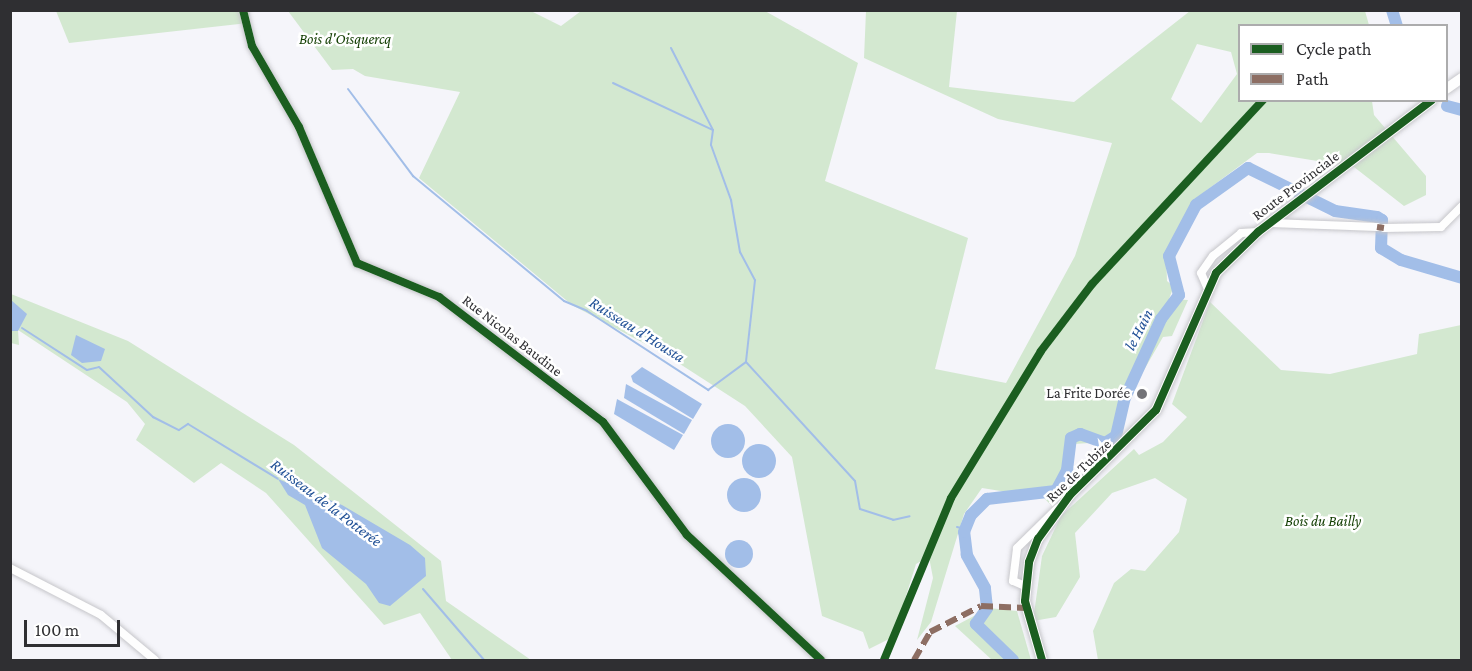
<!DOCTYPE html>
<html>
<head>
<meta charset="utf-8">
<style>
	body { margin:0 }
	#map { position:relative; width:1472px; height:671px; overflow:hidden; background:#f5f5fa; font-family:"Crimson Pro",serif }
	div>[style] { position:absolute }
	.green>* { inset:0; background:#d3e8d0 }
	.water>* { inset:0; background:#a2bee8 }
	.round { border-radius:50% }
	.stream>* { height:2px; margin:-1px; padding:0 1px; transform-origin:1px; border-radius:1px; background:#a2bee8 }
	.river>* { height:12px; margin:-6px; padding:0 6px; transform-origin:6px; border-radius:6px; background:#a2bee8 }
	.roads { filter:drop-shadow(0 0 2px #c6c6ca) drop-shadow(0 0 2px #c6c6ca) }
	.street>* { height:8px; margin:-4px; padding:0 4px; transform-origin:4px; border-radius:4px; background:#fefefe }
	.secondary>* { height:10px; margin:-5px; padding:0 5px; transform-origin:5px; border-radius:5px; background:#fefefe }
	.quiet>* { height:6px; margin-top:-3px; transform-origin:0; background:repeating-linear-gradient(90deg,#8d6e63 0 12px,transparent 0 18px) }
	.cycleway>* { height:8px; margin:-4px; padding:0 4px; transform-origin:4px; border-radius:4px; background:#1b5e20 }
	.dots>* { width:16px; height:16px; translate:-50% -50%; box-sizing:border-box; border:3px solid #fff; border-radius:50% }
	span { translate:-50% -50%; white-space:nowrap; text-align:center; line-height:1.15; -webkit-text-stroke:5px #fff; paint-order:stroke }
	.park-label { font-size:15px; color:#113d00; font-style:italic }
	.street-label { font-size:15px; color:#2f2f32 }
	.poi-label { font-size:15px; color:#2f2f32 }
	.right { translate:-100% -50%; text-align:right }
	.water-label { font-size:16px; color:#205096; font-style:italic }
	.frame { position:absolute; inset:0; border:12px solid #2f2f32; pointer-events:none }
	.legend { position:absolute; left:1238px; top:24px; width:210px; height:78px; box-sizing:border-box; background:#fff; border:2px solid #acacad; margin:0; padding:8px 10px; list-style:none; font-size:18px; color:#2f2f32 }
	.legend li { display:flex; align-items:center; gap:12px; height:30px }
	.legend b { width:30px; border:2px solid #acacad }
	.scale { position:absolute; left:24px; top:620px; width:96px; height:27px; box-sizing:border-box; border:3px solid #2f2f32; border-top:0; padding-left:8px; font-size:18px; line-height:21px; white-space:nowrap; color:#2f2f32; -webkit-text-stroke:4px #fff; paint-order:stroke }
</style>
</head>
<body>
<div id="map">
	<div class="green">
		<div style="clip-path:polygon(56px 11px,250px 11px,248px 23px,69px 43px)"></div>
		<div style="clip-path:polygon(evenodd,288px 11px,531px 11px,561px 26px,581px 11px,765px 11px,858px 63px,825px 181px,968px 238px,935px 369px,1006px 383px,1075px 256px,1112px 143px,998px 119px,864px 58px,866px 11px,957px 11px,949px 87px,1074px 102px,1190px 11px,1365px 11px,1369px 25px,1240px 26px,1240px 100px,1372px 101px,1374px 115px,1426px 176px,1426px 195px,1404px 206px,1354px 167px,1269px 153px,1257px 153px,1207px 190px,1166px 250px,1167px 281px,1181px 293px,1172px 291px,1169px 299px,1188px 300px,1172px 336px,1163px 337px,1129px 396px,1122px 429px,1106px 442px,1074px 444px,1069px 475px,1076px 484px,1051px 505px,1044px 498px,982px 488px,964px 514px,931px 622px,917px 640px,933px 578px,929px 557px,916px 564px,893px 637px,869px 649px,863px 632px,822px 616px,792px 457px,745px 406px,666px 355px,572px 305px,419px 178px,460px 92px,365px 76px,353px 69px,332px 70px,288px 11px,1197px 44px,1231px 52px,1237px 74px,1201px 123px,1171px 99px,1197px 44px)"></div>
		<div style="clip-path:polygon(11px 294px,128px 341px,294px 445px,441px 561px,446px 601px,531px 660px,452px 660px,420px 613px,384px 625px,266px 493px,221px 463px,194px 483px,136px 440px,145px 424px,127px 402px,18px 330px,19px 345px,11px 343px)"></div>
		<div style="clip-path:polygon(1210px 302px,1281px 370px,1330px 374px,1417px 354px,1419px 334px,1461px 325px,1461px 660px,1098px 660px,1093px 631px,1114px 583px,1131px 569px,1145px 571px,1179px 532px,1187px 499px,1155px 478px,1112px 493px,1075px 533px,1080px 577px,1056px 617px,1033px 621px,1042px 556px,1061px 516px,1134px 449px,1139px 455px,1163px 442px,1187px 417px,1172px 404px)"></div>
		<div style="clip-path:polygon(989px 608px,1017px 611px,1031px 660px,992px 660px,955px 626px)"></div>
	</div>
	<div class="water">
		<div style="clip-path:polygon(11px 300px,27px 314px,18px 331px,11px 331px)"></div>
		<div style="clip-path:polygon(76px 335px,105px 349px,101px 361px,82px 363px,71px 355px)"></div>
		<div style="clip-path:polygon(642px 367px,702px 404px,693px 419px,633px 382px,631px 376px)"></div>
		<div style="clip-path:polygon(626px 384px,692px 420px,684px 434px,624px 398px)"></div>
		<div style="clip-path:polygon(617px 399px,683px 435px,674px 450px,614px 414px)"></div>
		<div class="round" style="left:711px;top:424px;width:34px;height:34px"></div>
		<div class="round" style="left:742px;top:444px;width:34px;height:34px"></div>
		<div class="round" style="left:727px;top:478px;width:34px;height:34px"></div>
		<div style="clip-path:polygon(278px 479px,342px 505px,410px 545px,425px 558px,426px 576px,390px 606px,379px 603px,366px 584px,322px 548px,305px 505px,288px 495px)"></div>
		<div class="round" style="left:725px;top:540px;width:28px;height:28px"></div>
	</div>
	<div class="stream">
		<div style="left:671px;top:48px;width:92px;rotate:62.9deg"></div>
		<div style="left:613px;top:83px;width:110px;rotate:25.2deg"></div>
		<div style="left:713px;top:130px;width:15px;rotate:98deg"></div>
		<div style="left:711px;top:145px;width:59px;rotate:70deg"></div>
		<div style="left:731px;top:200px;width:53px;rotate:80.2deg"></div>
		<div style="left:740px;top:252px;width:32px;rotate:62deg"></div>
		<div style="left:755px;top:280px;width:82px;rotate:96.3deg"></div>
		<div style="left:348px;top:89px;width:109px;rotate:53.2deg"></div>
		<div style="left:413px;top:176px;width:196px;rotate:39.6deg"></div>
		<div style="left:564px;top:301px;width:25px;rotate:23deg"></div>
		<div style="left:587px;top:311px;width:145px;rotate:33.1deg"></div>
		<div style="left:708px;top:390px;width:47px;rotate:-36.4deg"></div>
		<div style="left:746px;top:362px;width:161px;rotate:47.5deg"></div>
		<div style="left:855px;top:481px;width:28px;rotate:80deg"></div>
		<div style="left:860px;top:509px;width:35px;rotate:18deg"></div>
		<div style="left:893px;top:520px;width:17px;rotate:-13deg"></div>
		<div style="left:22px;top:328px;width:77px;rotate:32.9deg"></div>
		<div style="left:87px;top:370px;width:12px;rotate:-14deg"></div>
		<div style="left:99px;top:367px;width:74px;rotate:42.8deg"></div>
		<div style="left:153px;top:417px;width:29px;rotate:27deg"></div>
		<div style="left:179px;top:430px;width:11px;rotate:-34deg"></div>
		<div style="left:188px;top:424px;width:105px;rotate:31.4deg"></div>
		<div style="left:957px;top:527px;width:8px;rotate:14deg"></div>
		<div style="left:423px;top:589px;width:94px;rotate:49.3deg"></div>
	</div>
	<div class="river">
		<div style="left:1392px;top:10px;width:17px;rotate:73deg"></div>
		<div style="left:1447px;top:106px;width:16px;rotate:15deg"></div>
		<div style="left:1013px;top:660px;width:52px;rotate:-135.8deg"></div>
		<div style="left:976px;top:624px;width:19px;rotate:-55deg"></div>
		<div style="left:987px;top:608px;width:20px;rotate:-96deg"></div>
		<div style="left:985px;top:588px;width:38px;rotate:-119deg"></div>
		<div style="left:967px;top:555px;width:23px;rotate:-97deg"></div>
		<div style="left:964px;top:532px;width:18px;rotate:-68deg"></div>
		<div style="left:971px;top:515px;width:23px;rotate:-45deg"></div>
		<div style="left:987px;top:499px;width:69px;rotate:-6.6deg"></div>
		<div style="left:1056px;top:491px;width:24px;rotate:-62deg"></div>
		<div style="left:1067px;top:470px;width:32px;rotate:-83deg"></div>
		<div style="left:1071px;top:438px;width:10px;rotate:-24deg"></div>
		<div style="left:1080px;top:434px;width:27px;rotate:20deg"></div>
		<div style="left:1105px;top:443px;width:13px;rotate:-32deg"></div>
		<div style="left:1116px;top:436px;width:37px;rotate:-77deg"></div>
		<div style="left:1124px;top:400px;width:89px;rotate:-65.4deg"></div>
		<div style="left:1161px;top:319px;width:30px;rotate:-53deg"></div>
		<div style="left:1179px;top:295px;width:40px;rotate:-104.4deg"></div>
		<div style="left:1169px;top:256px;width:58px;rotate:-62.1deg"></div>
		<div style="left:1196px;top:205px;width:64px;rotate:-35.4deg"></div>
		<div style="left:1248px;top:168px;width:97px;rotate:26.3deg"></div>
		<div style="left:1335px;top:211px;width:42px;rotate:8.1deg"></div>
		<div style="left:1377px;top:217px;width:6px;rotate:31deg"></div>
		<div style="left:1382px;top:220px;width:28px;rotate:92deg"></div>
		<div style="left:1381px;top:248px;width:23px;rotate:31deg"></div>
		<div style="left:1401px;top:260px;width:64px;rotate:16.4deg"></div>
	</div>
	<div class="roads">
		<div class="street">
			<div style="left:243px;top:10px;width:37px;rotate:76deg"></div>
			<div style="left:252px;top:46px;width:94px;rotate:59.9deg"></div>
			<div style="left:299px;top:127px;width:148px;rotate:66.9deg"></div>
			<div style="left:357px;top:263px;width:89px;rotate:22.5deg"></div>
			<div style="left:439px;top:297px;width:206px;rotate:37.3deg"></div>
			<div style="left:603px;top:422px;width:141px;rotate:53.4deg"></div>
			<div style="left:687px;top:535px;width:183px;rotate:43deg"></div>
			<div style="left:1271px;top:223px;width:106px;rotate:2.2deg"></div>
			<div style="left:1384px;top:228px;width:57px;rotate:-1deg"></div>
			<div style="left:1441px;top:227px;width:30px;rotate:-45deg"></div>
			<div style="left:1207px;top:287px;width:15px;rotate:-113deg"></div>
			<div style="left:1201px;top:273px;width:21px;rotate:-55deg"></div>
			<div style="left:1213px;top:256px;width:36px;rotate:-39deg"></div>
			<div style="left:1241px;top:233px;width:17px;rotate:-3deg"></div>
			<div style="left:10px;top:568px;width:102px;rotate:27.3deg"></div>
			<div style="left:101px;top:615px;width:70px;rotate:39.8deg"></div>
			<div style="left:1025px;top:586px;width:13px;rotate:-157deg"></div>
			<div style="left:1013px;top:581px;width:33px;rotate:-83deg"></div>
			<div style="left:1017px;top:548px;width:57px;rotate:-44.3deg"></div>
		</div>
		<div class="secondary">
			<div style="left:1446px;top:89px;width:19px;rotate:-35deg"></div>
			<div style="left:1042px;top:660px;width:61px;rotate:-106.1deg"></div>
			<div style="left:1025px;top:601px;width:39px;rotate:-84deg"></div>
			<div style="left:1029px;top:562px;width:25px;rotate:-69deg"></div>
			<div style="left:1038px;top:539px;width:54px;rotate:-54deg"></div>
			<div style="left:1070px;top:495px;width:121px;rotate:-44.7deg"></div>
			<div style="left:1156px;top:410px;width:150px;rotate:-66.3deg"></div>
			<div style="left:1216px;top:273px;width:59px;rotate:-44.3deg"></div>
			<div style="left:1258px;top:232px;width:218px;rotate:-37.2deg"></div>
		</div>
	</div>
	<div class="quiet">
		<div style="left:1377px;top:227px;width:7px;rotate:8deg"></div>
		<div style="left:914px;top:660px;width:32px;rotate:-60deg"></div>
		<div style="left:930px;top:632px;width:57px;rotate:-27deg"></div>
		<div style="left:981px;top:606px;width:45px;rotate:2.5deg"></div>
	</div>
	<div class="cycleway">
		<div style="left:243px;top:10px;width:37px;rotate:76deg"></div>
		<div style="left:252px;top:46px;width:94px;rotate:59.9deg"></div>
		<div style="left:299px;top:127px;width:148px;rotate:66.9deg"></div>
		<div style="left:357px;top:263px;width:89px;rotate:22.5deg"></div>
		<div style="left:439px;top:297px;width:206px;rotate:37.3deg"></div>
		<div style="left:603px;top:422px;width:141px;rotate:53.4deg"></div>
		<div style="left:687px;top:535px;width:183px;rotate:43deg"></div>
		<div style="left:884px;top:660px;width:175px;rotate:-67.5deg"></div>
		<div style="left:951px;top:498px;width:172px;rotate:-58.5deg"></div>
		<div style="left:1041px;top:351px;width:84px;rotate:-52.7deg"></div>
		<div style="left:1092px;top:284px;width:251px;rotate:-47.1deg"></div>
		<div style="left:1042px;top:660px;width:61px;rotate:-106.1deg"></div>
		<div style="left:1025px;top:601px;width:39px;rotate:-84deg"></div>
		<div style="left:1029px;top:562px;width:25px;rotate:-69deg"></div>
		<div style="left:1038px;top:539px;width:54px;rotate:-54deg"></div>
		<div style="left:1070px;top:495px;width:121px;rotate:-44.7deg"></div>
		<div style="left:1156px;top:410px;width:150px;rotate:-66.3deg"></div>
		<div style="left:1216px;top:273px;width:59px;rotate:-44.3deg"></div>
		<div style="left:1258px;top:232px;width:218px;rotate:-37.2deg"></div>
	</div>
	<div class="dots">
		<div style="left:1142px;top:394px;background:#747478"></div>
	</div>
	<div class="park-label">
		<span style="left:345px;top:40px">Bois d'Oisquercq</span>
		<span style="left:1323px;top:522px">Bois du Bailly</span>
	</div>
	<div class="street-label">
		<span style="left:1296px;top:186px;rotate:-37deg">Route Provinciale</span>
		<span style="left:512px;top:336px;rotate:38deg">Rue Nicolas Baudine</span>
		<span style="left:1079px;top:471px;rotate:-44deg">Rue de Tubize</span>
	</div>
	<div class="poi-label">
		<span class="right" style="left:1130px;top:394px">La Frite Dorée</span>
	</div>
	<div class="water-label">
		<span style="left:637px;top:330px;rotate:32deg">Ruisseau d'Housta</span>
		<span style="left:1139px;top:330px;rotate:-63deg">le Hain</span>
		<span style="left:326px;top:503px;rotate:37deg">Ruisseau de la Potterée</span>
	</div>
	<div class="frame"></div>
	<ul class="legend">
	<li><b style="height:8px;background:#1b5e20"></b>Cycle path</li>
	<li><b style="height:8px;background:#8d6e63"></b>Path</li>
	</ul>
	<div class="scale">100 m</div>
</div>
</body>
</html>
